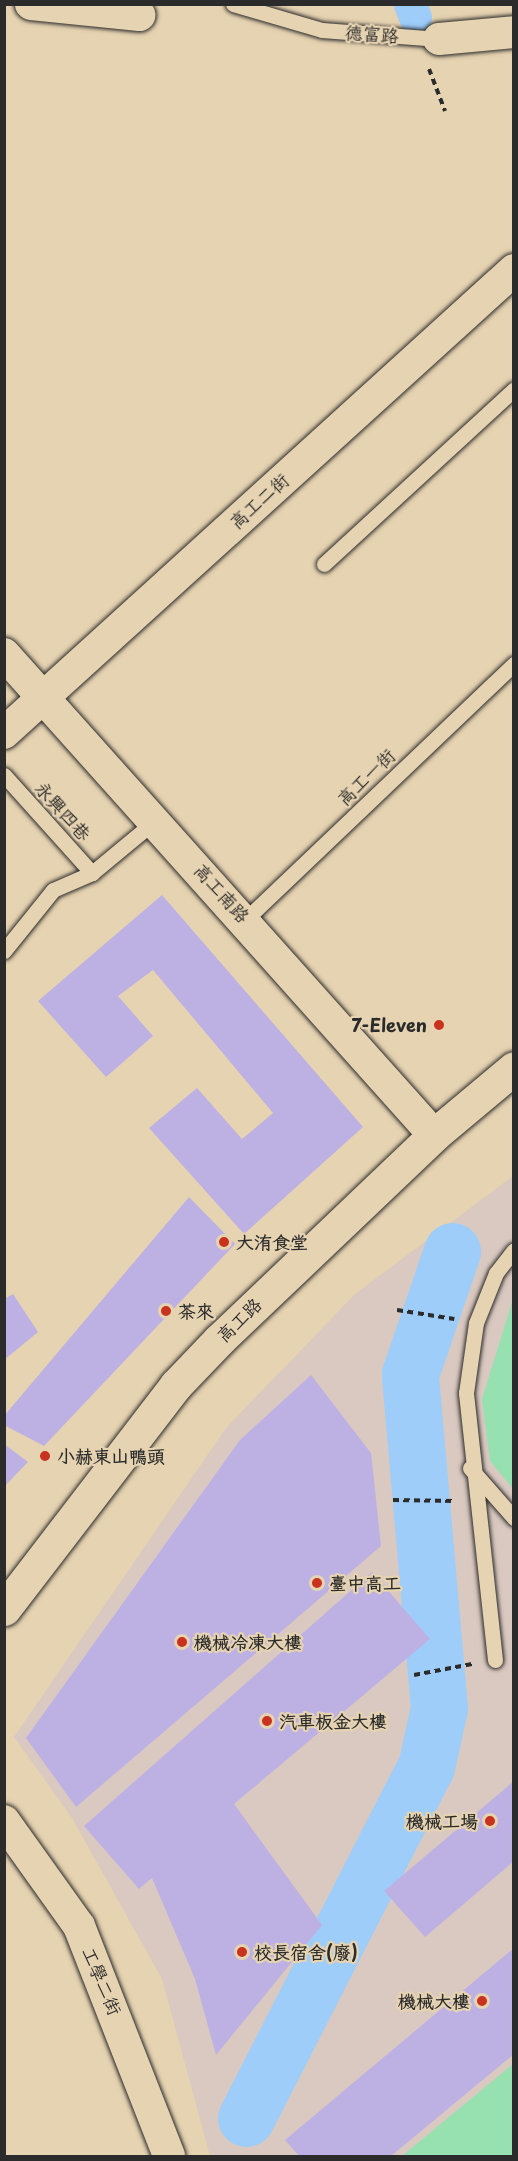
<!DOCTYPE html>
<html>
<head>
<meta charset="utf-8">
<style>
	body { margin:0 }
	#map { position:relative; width:518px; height:2161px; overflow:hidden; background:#e6d3b1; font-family:"Playpen Sans","LXGW WenKai TC",sans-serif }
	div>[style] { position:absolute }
	.built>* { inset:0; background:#dac9c0 }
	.green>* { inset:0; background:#97e0af }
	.canal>* { height:33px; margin:-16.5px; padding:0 16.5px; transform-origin:16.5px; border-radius:16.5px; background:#9ecdf9 }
	.river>* { height:57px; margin:-28.5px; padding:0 28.5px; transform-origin:28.5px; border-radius:28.5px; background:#9ecdf9 }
	.building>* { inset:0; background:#bdb1e3 }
	.path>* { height:4px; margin-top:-2px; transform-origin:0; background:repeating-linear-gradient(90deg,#2b2b2b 0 6px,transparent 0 10.5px) }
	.roads { filter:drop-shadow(0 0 2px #2b2b2b) drop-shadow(0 0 2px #2b2b2b) }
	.service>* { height:15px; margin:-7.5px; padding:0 7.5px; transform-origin:7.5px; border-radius:7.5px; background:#e6d3b1 }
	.minor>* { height:32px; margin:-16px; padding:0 16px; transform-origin:16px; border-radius:16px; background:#e6d3b1 }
	.tertiary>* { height:33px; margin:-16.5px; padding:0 16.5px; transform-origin:16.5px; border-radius:16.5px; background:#e6d3b1 }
	.dots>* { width:16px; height:16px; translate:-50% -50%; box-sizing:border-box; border:3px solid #e6d3b1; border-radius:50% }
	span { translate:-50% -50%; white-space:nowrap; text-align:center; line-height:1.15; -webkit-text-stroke:4.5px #e6d3b1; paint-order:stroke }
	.street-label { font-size:18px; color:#2b2b2b }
	.poi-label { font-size:18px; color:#2b2b2b; font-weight:700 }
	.right { translate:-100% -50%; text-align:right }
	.left { translate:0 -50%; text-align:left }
	.frame { position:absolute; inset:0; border:6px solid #2b2b2b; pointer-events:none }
</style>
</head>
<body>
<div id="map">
	<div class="built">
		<div style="clip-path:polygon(513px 1176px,513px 2156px,210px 2156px,162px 1979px,72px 1818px,14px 1737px,226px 1428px,355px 1294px)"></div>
	</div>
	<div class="green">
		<div style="clip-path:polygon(513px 1299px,513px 1489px,490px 1461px,482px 1399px)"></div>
		<div style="clip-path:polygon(513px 2064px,513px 2156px,402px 2156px)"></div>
	</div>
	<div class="canal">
		<div style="left:410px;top:4px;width:14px;rotate:69deg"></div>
	</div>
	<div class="river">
		<div style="left:246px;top:2118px;width:394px;rotate:-62.9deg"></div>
		<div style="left:426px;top:1767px;width:60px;rotate:-77.6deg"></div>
		<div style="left:439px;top:1708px;width:335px;rotate:-95deg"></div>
		<div style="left:410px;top:1374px;width:130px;rotate:-71.1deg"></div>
	</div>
	<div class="building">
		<div style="clip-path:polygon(162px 895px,363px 1127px,244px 1234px,149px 1128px,197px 1088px,242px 1139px,273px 1113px,153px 970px,118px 996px,153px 1036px,106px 1077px,38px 1001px)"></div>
		<div style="clip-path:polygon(189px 1197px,235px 1244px,44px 1446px,4px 1425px,4px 1416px)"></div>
		<div style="clip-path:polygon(13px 1294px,38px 1332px,4px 1360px,4px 1299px)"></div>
		<div style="clip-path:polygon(311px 1375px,371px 1453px,381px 1546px,76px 1807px,26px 1738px,240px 1440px)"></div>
		<div style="clip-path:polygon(4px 1444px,28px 1462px,4px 1487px)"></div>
		<div style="clip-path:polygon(372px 1572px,430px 1639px,234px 1804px,322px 1925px,216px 2055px,195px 1979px,152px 1878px,139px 1889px,84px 1826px)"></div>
		<div style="clip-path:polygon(514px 1781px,514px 1861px,425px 1937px,384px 1891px)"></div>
		<div style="clip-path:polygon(514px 1948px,514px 2054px,391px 2156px,299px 2156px,285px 2140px)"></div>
	</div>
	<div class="path">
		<div style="left:429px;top:69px;width:45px;rotate:69.1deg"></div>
		<div style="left:397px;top:1310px;width:58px;rotate:9deg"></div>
		<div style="left:393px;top:1500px;width:63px;rotate:0.9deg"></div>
		<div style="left:414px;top:1675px;width:59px;rotate:-10.7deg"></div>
	</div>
	<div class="roads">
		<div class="service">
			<div style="left:233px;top:4px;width:93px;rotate:16.3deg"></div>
			<div style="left:322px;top:30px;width:117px;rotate:4.4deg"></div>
			<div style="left:324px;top:564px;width:258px;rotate:-42.6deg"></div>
			<div style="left:4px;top:775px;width:132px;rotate:48.1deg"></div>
			<div style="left:246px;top:919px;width:370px;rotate:-43.6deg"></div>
			<div style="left:4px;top:951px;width:78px;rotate:-51.2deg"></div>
			<div style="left:53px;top:890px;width:43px;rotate:-23.6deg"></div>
			<div style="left:92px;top:873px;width:83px;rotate:-39.6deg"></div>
			<div style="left:470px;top:1468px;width:67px;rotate:48.7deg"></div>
			<div style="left:495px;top:1660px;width:269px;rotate:-96.2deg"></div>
			<div style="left:466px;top:1393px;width:71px;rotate:-81.9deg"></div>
			<div style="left:476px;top:1323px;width:54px;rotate:-68.2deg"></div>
			<div style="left:496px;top:1273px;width:29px;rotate:-52deg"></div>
		</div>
		<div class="minor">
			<div style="left:31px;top:4px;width:109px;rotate:5.8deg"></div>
			<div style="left:439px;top:39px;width:75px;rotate:-5.3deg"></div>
			<div style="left:4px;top:654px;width:645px;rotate:48.2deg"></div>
			<div style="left:4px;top:733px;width:689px;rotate:-42.23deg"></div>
			<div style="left:4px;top:1821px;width:129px;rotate:54.5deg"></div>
			<div style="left:79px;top:1926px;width:247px;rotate:68.6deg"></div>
		</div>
		<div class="tertiary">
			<div style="left:4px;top:1609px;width:282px;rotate:-52.5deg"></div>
			<div style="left:176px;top:1385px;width:62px;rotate:-46.3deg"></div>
			<div style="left:219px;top:1340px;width:297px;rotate:-43.6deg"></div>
			<div style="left:434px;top:1135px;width:104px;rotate:-39.9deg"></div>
		</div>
	</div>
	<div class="dots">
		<div style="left:439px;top:1025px;background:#c8321e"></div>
		<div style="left:224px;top:1242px;background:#c8321e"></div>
		<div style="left:166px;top:1311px;background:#c8321e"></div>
		<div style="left:45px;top:1456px;background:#c8321e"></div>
		<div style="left:317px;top:1583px;background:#c8321e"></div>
		<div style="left:182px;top:1642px;background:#c8321e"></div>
		<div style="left:267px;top:1721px;background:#c8321e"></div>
		<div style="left:490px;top:1821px;background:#c8321e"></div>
		<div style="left:242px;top:1952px;background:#c8321e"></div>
		<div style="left:482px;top:2001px;background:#c8321e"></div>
	</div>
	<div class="street-label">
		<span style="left:372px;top:34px;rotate:4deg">德富路</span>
		<span style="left:259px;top:501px;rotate:-42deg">高工二街</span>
		<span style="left:366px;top:777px;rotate:-44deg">高工一街</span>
		<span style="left:63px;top:811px;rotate:48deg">永興四巷</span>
		<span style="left:222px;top:893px;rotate:48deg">高工南路</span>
		<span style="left:239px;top:1320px;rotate:-44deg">高工路</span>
		<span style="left:102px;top:1981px;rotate:67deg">工學二街</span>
	</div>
	<div class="poi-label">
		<span class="right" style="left:427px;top:1025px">7-Eleven</span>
		<span class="left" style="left:236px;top:1242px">大洧食堂</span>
		<span class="left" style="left:178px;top:1311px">茶來</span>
		<span class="left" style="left:57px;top:1456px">小赫東山鴨頭</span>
		<span class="left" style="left:329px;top:1583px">臺中高工</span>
		<span class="left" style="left:194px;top:1642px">機械冷凍大樓</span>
		<span class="left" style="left:279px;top:1721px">汽車板金大樓</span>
		<span class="right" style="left:478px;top:1821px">機械工場</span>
		<span class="left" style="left:254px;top:1952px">校長宿舍(廢)</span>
		<span class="right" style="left:470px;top:2001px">機械大樓</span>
	</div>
	<div class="frame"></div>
</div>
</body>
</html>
